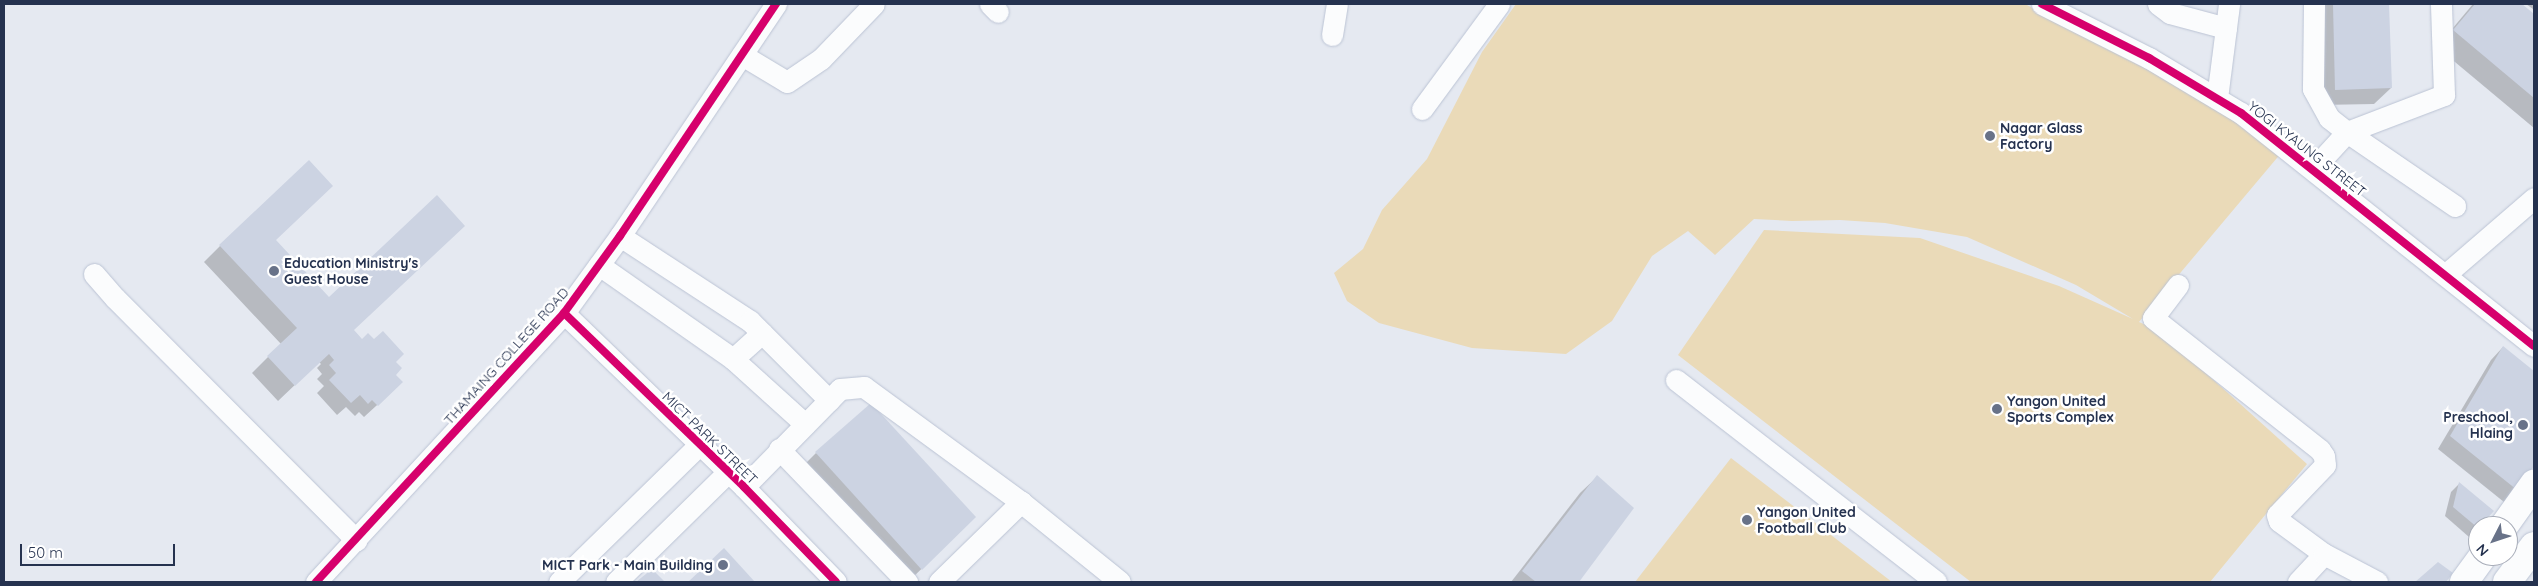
<!DOCTYPE html>
<html>
<head>
<meta charset="utf-8">
<style>
	body { margin:0 }
	#map { position:relative; width:2538px; height:586px; overflow:hidden; background:#e5e9f1; font-family:Quicksand,sans-serif }
	div>[style] { position:absolute }
	.green>* { inset:0; background:#eadab8 }
	.shadow>* { inset:0; background:#0003 }
	.building>* { inset:0; background:#ccd3e2 }
	.roads { filter:drop-shadow(0 0 1px #bbc3d4) drop-shadow(0 0 1px #bbc3d4) }
	.minor>* { height:21px; margin:-10.5px; padding:0 10.5px; transform-origin:10.5px; border-radius:10.5px; background:#fbfcfd }
	.major>* { height:28px; margin:-14px; padding:0 14px; transform-origin:14px; border-radius:14px; background:#fbfcfd }
	.cycleway>* { height:8px; margin:-4px; padding:0 4px; transform-origin:4px; border-radius:4px; background:#d6006c }
	.dots>* { width:14px; height:14px; translate:-50% -50%; box-sizing:border-box; border:2px solid #fff; border-radius:50% }
	span { translate:-50% -50%; white-space:nowrap; text-align:center; line-height:1.15; -webkit-text-stroke:5px #fff; paint-order:stroke }
	.poi-label { font-size:14px; color:#25324f; font-weight:700 }
	.left { translate:0 -50%; text-align:left }
	.right { translate:-100% -50%; text-align:right }
	.street-label { font-size:14px; color:#25324f }
	.frame { position:absolute; inset:0; border:5px solid #25324f; pointer-events:none }
	.north { position:absolute; left:2468px; top:516px; width:50px; height:50px; box-sizing:border-box; background:#fff; border:1px solid #a8adb9; border-radius:50%; rotate:229deg; font-size:14px; font-weight:700; line-height:20px; text-align:center; color:#25324f }
	.north::after { content:''; display:block; margin:auto; width:18px; height:22px; background:#687288; clip-path:polygon(50% 0,100% 100%,50% 72%,0 100%) }
	.scale { position:absolute; left:20px; top:544px; width:155px; height:22px; box-sizing:border-box; border:2px solid #25324f; border-top:0; padding-left:6px; font-size:15px; line-height:18px; white-space:nowrap; color:#25324f; -webkit-text-stroke:4px #fff; paint-order:stroke }
</style>
</head>
<body>
<div id="map">
	<div class="green">
		<div style="clip-path:polygon(1516px 4px,2025px 4px,2165px 76px,2282px 152px,2139px 322px,2159px 331px,2307px 464px,2210px 582px,1971px 582px,1678px 355px,1764px 230px,1920px 238px,2059px 286px,2133px 319px,2076px 285px,1967px 237px,1885px 223px,1840px 220px,1792px 221px,1754px 219px,1715px 255px,1688px 231px,1652px 256px,1612px 321px,1566px 354px,1472px 348px,1379px 323px,1347px 301px,1334px 273px,1363px 249px,1382px 210px,1427px 159px,1482px 52px)"></div>
		<div style="clip-path:polygon(1731px 458px,1892px 582px,1635px 582px)"></div>
	</div>
	<div class="shadow">
		<div style="clip-path:polygon(2316px 4px,2388px 4px,2391px 88px,2374px 104px,2320px 105px)"></div>
		<div style="clip-path:polygon(2473px 4px,2520px 4px,2534px 16px,2534px 128px,2437px 47px)"></div>
		<div style="clip-path:polygon(2526px 4px,2534px 4px,2534px 8px,2533px 9px)"></div>
		<div style="clip-path:polygon(275px 240px,362px 340px,395px 362px,394px 375px,388px 395px,364px 417px,359px 412px,355px 416px,346px 407px,337px 415px,317px 393px,324px 386px,317px 379px,322px 374px,317px 368px,321px 364px,319px 362px,278px 401px,252px 373px,281px 344px,204px 262px,220px 246px)"></div>
		<div style="clip-path:polygon(2503px 347px,2534px 373px,2534px 463px,2516px 489px,2504px 502px,2438px 449px,2491px 360px)"></div>
		<div style="clip-path:polygon(816px 453px,975px 517px,908px 582px,800px 469px)"></div>
		<div style="clip-path:polygon(1597px 477px,1632px 508px,1577px 582px,1511px 582px,1580px 493px)"></div>
		<div style="clip-path:polygon(2459px 484px,2493px 511px,2469px 537px,2445px 516px,2451px 492px)"></div>
		<div style="clip-path:polygon(724px 550px,753px 582px,690px 582px)"></div>
	</div>
	<div class="building">
		<div style="clip-path:polygon(2333px 4px,2389px 4px,2392px 88px,2335px 90px)"></div>
		<div style="clip-path:polygon(2475px 4px,2522px 4px,2534px 14px,2534px 98px,2453px 30px)"></div>
		<div style="clip-path:polygon(309px 160px,333px 186px,276px 240px,329px 297px,437px 195px,465px 226px,354px 330px,362px 339px,368px 333px,374px 339px,383px 331px,404px 354px,396px 362px,402px 368px,396px 375px,403px 382px,378px 406px,372px 400px,368px 404px,360px 395px,351px 403px,329px 380px,336px 373px,329px 365px,334px 360px,329px 354px,295px 386px,267px 356px,297px 328px,219px 245px)"></div>
		<div style="clip-path:polygon(2503px 346px,2534px 371px,2534px 466px,2517px 490px,2450px 436px)"></div>
		<div style="clip-path:polygon(871px 403px,976px 517px,922px 570px,815px 452px)"></div>
		<div style="clip-path:polygon(1597px 475px,1634px 508px,1579px 582px,1536px 582px,1522px 571px)"></div>
		<div style="clip-path:polygon(2459px 482px,2494px 511px,2478px 528px,2453px 507px)"></div>
		<div style="clip-path:polygon(724px 548px,755px 582px,688px 582px)"></div>
		<div style="clip-path:polygon(2438px 562px,2453px 573px,2446px 582px,2415px 582px)"></div>
		<div style="clip-path:polygon(652px 569px,665px 582px,636px 582px)"></div>
	</div>
	<div class="roads">
		<div class="minor">
			<div style="left:990px;top:4px;width:11px;rotate:45deg"></div>
			<div style="left:2042px;top:4px;width:120px;rotate:26.8deg"></div>
			<div style="left:2149px;top:58px;width:107px;rotate:30.9deg"></div>
			<div style="left:2241px;top:113px;width:374px;rotate:38.5deg"></div>
			<div style="left:2158px;top:4px;width:15px;rotate:37deg"></div>
			<div style="left:2170px;top:13px;width:58px;rotate:15deg"></div>
			<div style="left:2314px;top:4px;width:85px;rotate:90.7deg"></div>
			<div style="left:2313px;top:89px;width:33px;rotate:61deg"></div>
			<div style="left:2329px;top:118px;width:23px;rotate:38deg"></div>
			<div style="left:2347px;top:132px;width:104px;rotate:-20.9deg"></div>
			<div style="left:2444px;top:95px;width:91px;rotate:-91.9deg"></div>
			<div style="left:1332px;top:35px;width:31px;rotate:-81deg"></div>
			<div style="left:742px;top:55px;width:52px;rotate:31deg"></div>
			<div style="left:787px;top:82px;width:41px;rotate:-34.1deg"></div>
			<div style="left:821px;top:59px;width:76px;rotate:-46.1deg"></div>
			<div style="left:2217px;top:98px;width:95px;rotate:-82.7deg"></div>
			<div style="left:1422px;top:109px;width:130px;rotate:-53.7deg"></div>
			<div style="left:2313px;top:169px;width:50px;rotate:-47.4deg"></div>
			<div style="left:2347px;top:132px;width:131px;rotate:34.4deg"></div>
			<div style="left:620px;top:236px;width:155px;rotate:33.2deg"></div>
			<div style="left:750px;top:321px;width:112px;rotate:45deg"></div>
			<div style="left:599px;top:265px;width:164px;rotate:35deg"></div>
			<div style="left:733px;top:359px;width:97px;rotate:42.1deg"></div>
			<div style="left:94px;top:274px;width:32px;rotate:49deg"></div>
			<div style="left:115px;top:298px;width:342px;rotate:45.1deg"></div>
			<div style="left:2446px;top:274px;width:116px;rotate:-40.8deg"></div>
			<div style="left:2178px;top:285px;width:41px;rotate:127.1deg"></div>
			<div style="left:2153px;top:318px;width:213px;rotate:38.3deg"></div>
			<div style="left:2320px;top:450px;width:7px;rotate:56deg"></div>
			<div style="left:2324px;top:456px;width:9px;rotate:84deg"></div>
			<div style="left:2325px;top:465px;width:69px;rotate:133.8deg"></div>
			<div style="left:2277px;top:515px;width:6px;rotate:72deg"></div>
			<div style="left:2279px;top:521px;width:56px;rotate:36.3deg"></div>
			<div style="left:564px;top:313px;width:250px;rotate:44deg"></div>
			<div style="left:744px;top:487px;width:132px;rotate:45.9deg"></div>
			<div style="left:733px;top:359px;width:39px;rotate:-42deg"></div>
			<div style="left:1676px;top:380px;width:329px;rotate:37.8deg"></div>
			<div style="left:779px;top:449px;width:185px;rotate:46.1deg"></div>
			<div style="left:744px;top:487px;width:137px;rotate:-45.6deg"></div>
			<div style="left:840px;top:389px;width:24px;rotate:-5deg"></div>
			<div style="left:864px;top:387px;width:195px;rotate:36.2deg"></div>
			<div style="left:1021px;top:502px;width:127px;rotate:38.9deg"></div>
			<div style="left:316px;top:582px;width:366px;rotate:-47.3deg"></div>
			<div style="left:564px;top:313px;width:95px;rotate:-54deg"></div>
			<div style="left:620px;top:236px;width:280px;rotate:-56.1deg"></div>
			<div style="left:559px;top:582px;width:197px;rotate:-44.4deg"></div>
			<div style="left:616px;top:582px;width:157px;rotate:-44.5deg"></div>
			<div style="left:939px;top:582px;width:115px;rotate:-44.3deg"></div>
			<div style="left:2298px;top:582px;width:38px;rotate:-47deg"></div>
			<div style="left:2324px;top:554px;width:60px;rotate:27.8deg"></div>
		</div>
		<div class="major">
			<div style="left:2504px;top:526px;width:52px;rotate:-54.5deg"></div>
			<div style="left:2464px;top:582px;width:32px;rotate:-54deg"></div>
			<div style="left:2507px;top:582px;width:45px;rotate:-53.1deg"></div>
		</div>
	</div>
	<div class="cycleway">
		<div style="left:2042px;top:4px;width:120px;rotate:26.8deg"></div>
		<div style="left:2149px;top:58px;width:107px;rotate:30.9deg"></div>
		<div style="left:2241px;top:113px;width:374px;rotate:38.5deg"></div>
		<div style="left:564px;top:313px;width:250px;rotate:44deg"></div>
		<div style="left:744px;top:487px;width:132px;rotate:45.9deg"></div>
		<div style="left:316px;top:582px;width:366px;rotate:-47.3deg"></div>
		<div style="left:564px;top:313px;width:95px;rotate:-54deg"></div>
		<div style="left:620px;top:236px;width:280px;rotate:-56.1deg"></div>
	</div>
	<div class="dots">
		<div style="left:1990px;top:136px;background:#687288"></div>
		<div style="left:274px;top:271px;background:#687288"></div>
		<div style="left:1997px;top:409px;background:#687288"></div>
		<div style="left:2523px;top:425px;background:#687288"></div>
		<div style="left:1747px;top:520px;background:#687288"></div>
		<div style="left:723px;top:565px;background:#687288"></div>
	</div>
	<div class="poi-label">
		<span class="left" style="left:2000px;top:136px">Nagar Glass<br>Factory</span>
		<span class="left" style="left:284px;top:271px">Education Ministry's<br>Guest House</span>
		<span class="left" style="left:2007px;top:409px">Yangon United<br>Sports Complex</span>
		<span class="right" style="left:2513px;top:425px">Preschool,<br>Hlaing</span>
		<span class="left" style="left:1757px;top:520px">Yangon United<br>Football Club</span>
		<span class="right" style="left:713px;top:565px">MICT Park - Main Building</span>
	</div>
	<div class="street-label">
		<span style="left:2307px;top:149px;rotate:38deg">YOGI KYAUNG STREET</span>
		<span style="left:506px;top:356px;rotate:-48deg">THAMAING COLLEGE ROAD</span>
		<span style="left:710px;top:438px;rotate:44deg">MICT PARK STREET</span>
	</div>
	<div class="frame"></div>
	<div class="north">N</div>
	<div class="scale">50 m</div>
</div>
</body>
</html>
